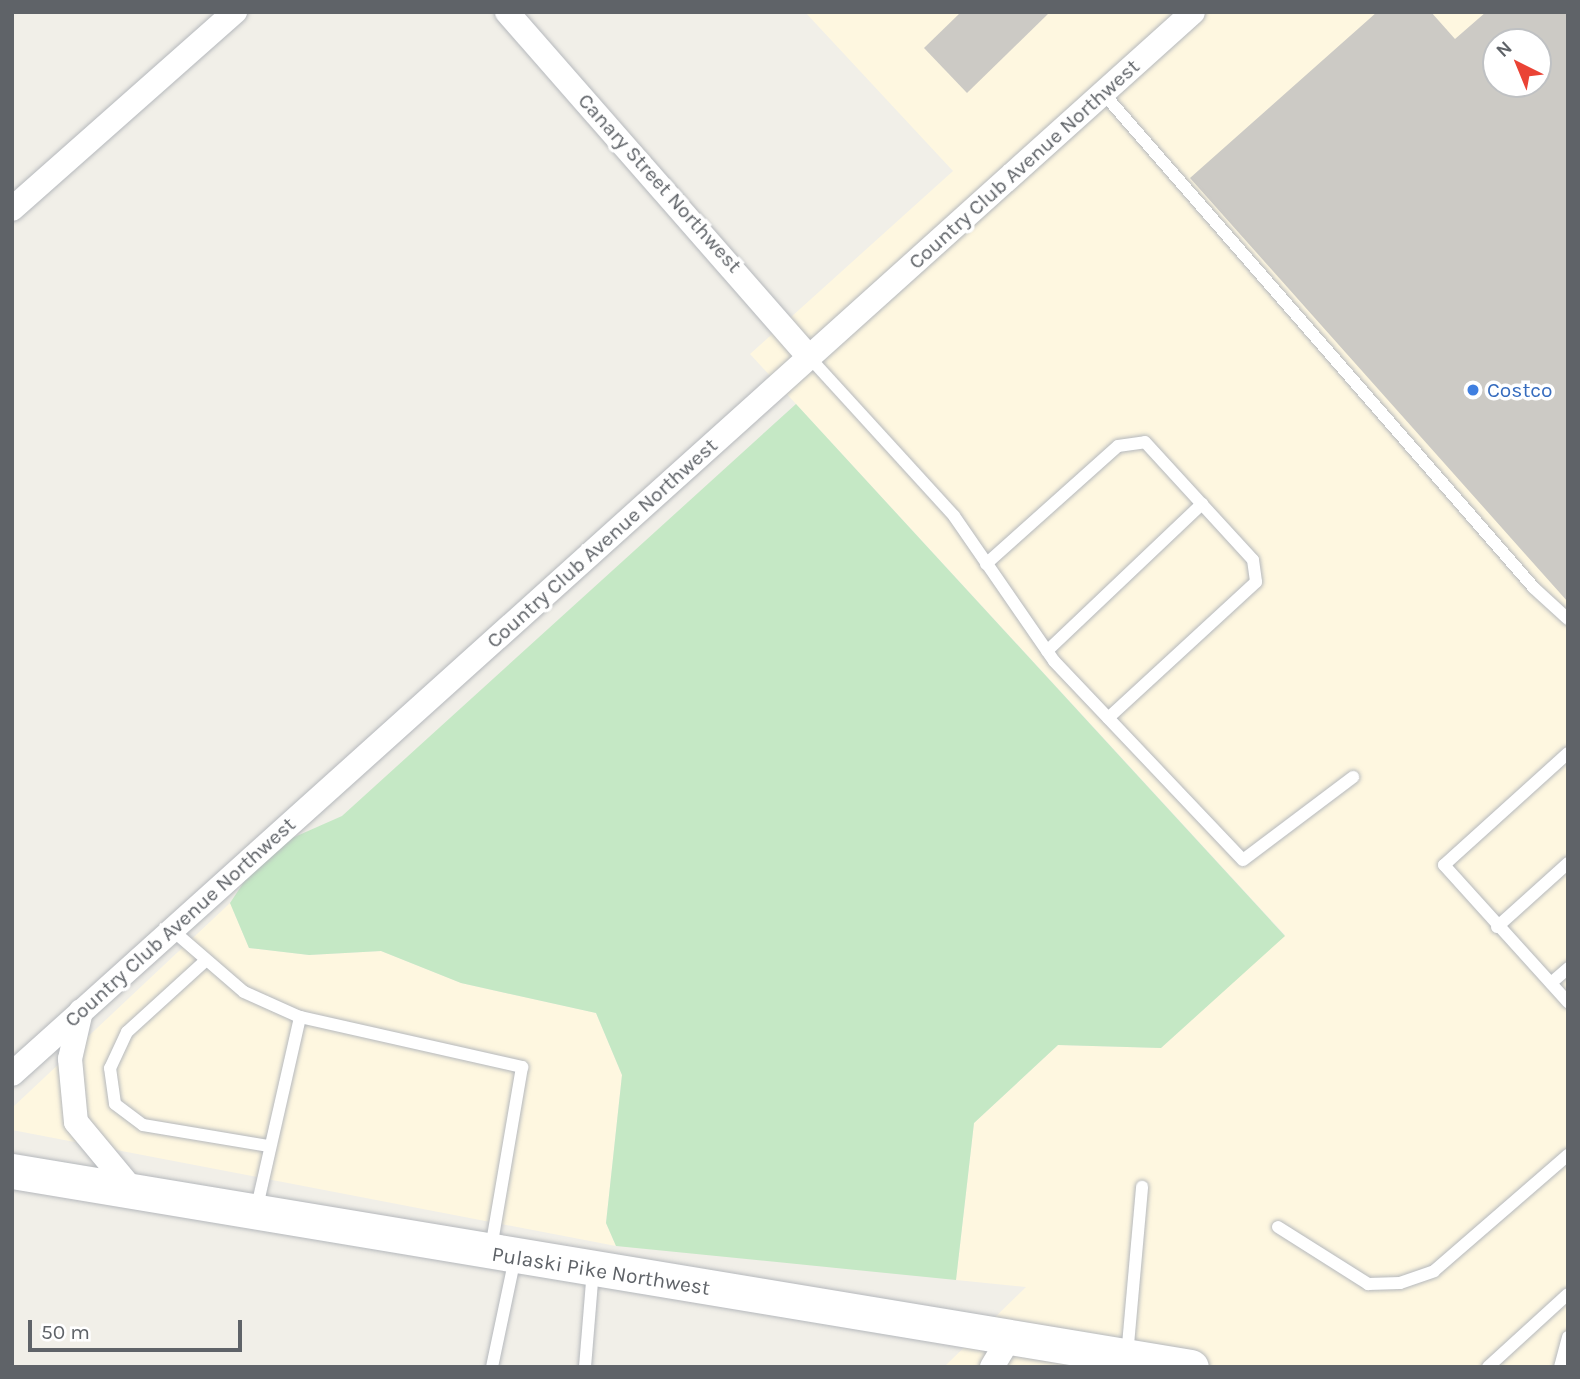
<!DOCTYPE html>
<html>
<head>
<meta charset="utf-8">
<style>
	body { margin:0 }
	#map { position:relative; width:1580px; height:1379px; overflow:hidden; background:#f1efe8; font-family:Karla,sans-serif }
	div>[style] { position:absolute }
	.commercial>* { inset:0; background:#fef7e0 }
	.green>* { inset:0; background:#c5e8c5 }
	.building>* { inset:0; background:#cccac5 }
	.roads { filter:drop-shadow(0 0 2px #b5b8bc) drop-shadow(0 0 2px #b5b8bc) }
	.service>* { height:12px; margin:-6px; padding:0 6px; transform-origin:6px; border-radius:6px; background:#fff }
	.minor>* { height:24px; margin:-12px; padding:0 12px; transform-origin:12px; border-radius:12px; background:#fff }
	.secondary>* { height:35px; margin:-17.5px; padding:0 17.5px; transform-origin:17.5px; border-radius:17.5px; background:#fff }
	.dots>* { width:19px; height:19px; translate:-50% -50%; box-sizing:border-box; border:4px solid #fff; border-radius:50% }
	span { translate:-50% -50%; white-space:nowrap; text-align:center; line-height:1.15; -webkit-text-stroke:7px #fff; paint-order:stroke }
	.street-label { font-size:21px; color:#5f6368 }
	.shop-label { font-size:21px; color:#366cbe }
	.left { translate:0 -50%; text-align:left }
	.frame { position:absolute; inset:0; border:14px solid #5f6368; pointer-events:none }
	.north { position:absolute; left:1482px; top:28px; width:70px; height:70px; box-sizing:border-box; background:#fff; border:2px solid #bfc1c3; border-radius:50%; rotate:317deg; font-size:19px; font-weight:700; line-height:28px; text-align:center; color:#5f6368 }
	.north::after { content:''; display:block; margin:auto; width:24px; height:32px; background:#ea4335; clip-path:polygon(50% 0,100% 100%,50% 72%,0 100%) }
	.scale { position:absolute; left:28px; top:1320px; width:214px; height:32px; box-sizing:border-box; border:4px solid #5f6368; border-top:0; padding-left:9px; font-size:21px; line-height:24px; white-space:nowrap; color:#5f6368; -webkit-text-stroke:5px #fff; paint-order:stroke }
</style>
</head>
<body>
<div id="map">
	<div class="commercial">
		<div style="clip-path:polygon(evenodd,805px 12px,1568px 12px,1568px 1367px,944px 1367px,1026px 1287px,956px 1280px,974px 1123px,1058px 1045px,1161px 1048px,1285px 935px,750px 354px,953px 171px,805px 12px,1496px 42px,1538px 42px,1538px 84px,1496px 84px,1496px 42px)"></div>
		<div style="clip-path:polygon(230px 903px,249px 948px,309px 955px,381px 951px,461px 983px,596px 1013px,622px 1075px,606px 1223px,616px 1246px,12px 1130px,12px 1108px)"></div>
	</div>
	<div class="green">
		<div style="clip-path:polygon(796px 404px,1285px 936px,1161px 1048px,1058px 1045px,974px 1123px,956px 1280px,616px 1246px,606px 1223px,622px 1075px,596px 1013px,461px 983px,381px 951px,309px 955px,249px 948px,230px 903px,265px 850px,342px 816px)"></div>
	</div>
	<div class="building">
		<div style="clip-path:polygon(961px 12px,1050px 12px,967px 93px,924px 48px)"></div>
		<div style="clip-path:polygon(evenodd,1377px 12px,1431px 12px,1455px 39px,1486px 12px,1568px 12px,1568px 602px,1190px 178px,1377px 12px,1496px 42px,1538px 42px,1538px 84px,1496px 84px,1496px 42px)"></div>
	</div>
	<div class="roads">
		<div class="service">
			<div style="left:1103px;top:93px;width:656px;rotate:48.95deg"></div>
			<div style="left:1534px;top:588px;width:46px;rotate:42.4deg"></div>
			<div style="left:809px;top:357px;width:215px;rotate:47.6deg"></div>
			<div style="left:954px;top:516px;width:176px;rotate:55.4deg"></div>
			<div style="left:1054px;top:661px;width:274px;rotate:46.5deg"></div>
			<div style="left:1243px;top:860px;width:138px;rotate:-37deg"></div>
			<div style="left:986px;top:564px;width:177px;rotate:-41.8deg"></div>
			<div style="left:1118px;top:446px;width:27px;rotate:-8deg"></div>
			<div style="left:1145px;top:442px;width:160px;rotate:47.5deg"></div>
			<div style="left:1253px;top:560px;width:22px;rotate:82deg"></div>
			<div style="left:1256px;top:582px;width:201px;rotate:137.4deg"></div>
			<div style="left:1047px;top:651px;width:214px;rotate:-43.5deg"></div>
			<div style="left:1568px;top:753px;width:167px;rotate:137.9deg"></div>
			<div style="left:1444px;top:865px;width:185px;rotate:47.9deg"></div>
			<div style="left:1497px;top:927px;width:96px;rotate:-42deg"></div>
			<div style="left:171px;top:929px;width:96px;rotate:40.8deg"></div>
			<div style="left:244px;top:992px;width:61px;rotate:24.1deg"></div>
			<div style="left:300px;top:1017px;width:228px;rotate:12.7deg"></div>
			<div style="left:522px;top:1067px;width:185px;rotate:99.7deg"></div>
			<div style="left:204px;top:962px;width:104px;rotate:137.7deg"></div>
			<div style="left:127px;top:1032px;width:40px;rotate:115deg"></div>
			<div style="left:110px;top:1068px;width:36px;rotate:82deg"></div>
			<div style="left:115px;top:1104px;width:35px;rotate:37deg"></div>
			<div style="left:143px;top:1125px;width:128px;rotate:9.5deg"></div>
			<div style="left:1551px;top:983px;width:23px;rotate:-41deg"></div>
			<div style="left:256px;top:1211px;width:199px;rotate:-77.2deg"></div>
			<div style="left:1278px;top:1227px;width:107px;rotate:32.3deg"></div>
			<div style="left:1368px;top:1284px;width:32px;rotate:-2deg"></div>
			<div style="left:1400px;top:1283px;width:36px;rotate:-19deg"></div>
			<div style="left:1434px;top:1271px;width:177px;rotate:-40.9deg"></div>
			<div style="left:1127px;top:1356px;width:170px;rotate:-84.9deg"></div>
			<div style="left:492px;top:1367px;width:111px;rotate:-78.1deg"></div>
			<div style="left:585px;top:1367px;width:97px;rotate:-85.3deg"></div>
			<div style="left:1488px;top:1367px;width:108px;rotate:-42.4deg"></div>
			<div style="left:1560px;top:1367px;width:31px;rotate:-75deg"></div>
		</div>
		<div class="minor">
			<div style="left:507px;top:12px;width:459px;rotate:48.8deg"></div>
			<div style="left:12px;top:209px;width:298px;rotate:-41.5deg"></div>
			<div style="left:81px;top:1011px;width:49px;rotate:102.9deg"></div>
			<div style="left:70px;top:1059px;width:63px;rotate:84.6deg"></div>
			<div style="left:76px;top:1122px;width:92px;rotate:50.3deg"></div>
			<div style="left:12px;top:1074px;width:1588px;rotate:-41.96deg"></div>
			<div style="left:992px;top:1367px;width:35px;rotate:-59deg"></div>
		</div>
		<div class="secondary">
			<div style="left:12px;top:1171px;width:1195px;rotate:9.44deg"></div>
		</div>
	</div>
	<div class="dots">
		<div style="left:1473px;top:390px;background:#3f7fe0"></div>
	</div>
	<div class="street-label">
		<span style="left:1024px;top:164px;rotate:-42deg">Country Club Avenue Northwest</span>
		<span style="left:660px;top:183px;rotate:48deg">Canary Street Northwest</span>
		<span style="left:602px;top:543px;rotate:-42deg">Country Club Avenue Northwest</span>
		<span style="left:180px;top:922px;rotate:-42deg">Country Club Avenue Northwest</span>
		<span style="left:601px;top:1271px;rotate:9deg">Pulaski Pike Northwest</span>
	</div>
	<div class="shop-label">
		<span class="left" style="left:1487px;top:390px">Costco</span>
	</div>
	<div class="frame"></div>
	<div class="north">N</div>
	<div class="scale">50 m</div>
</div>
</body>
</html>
